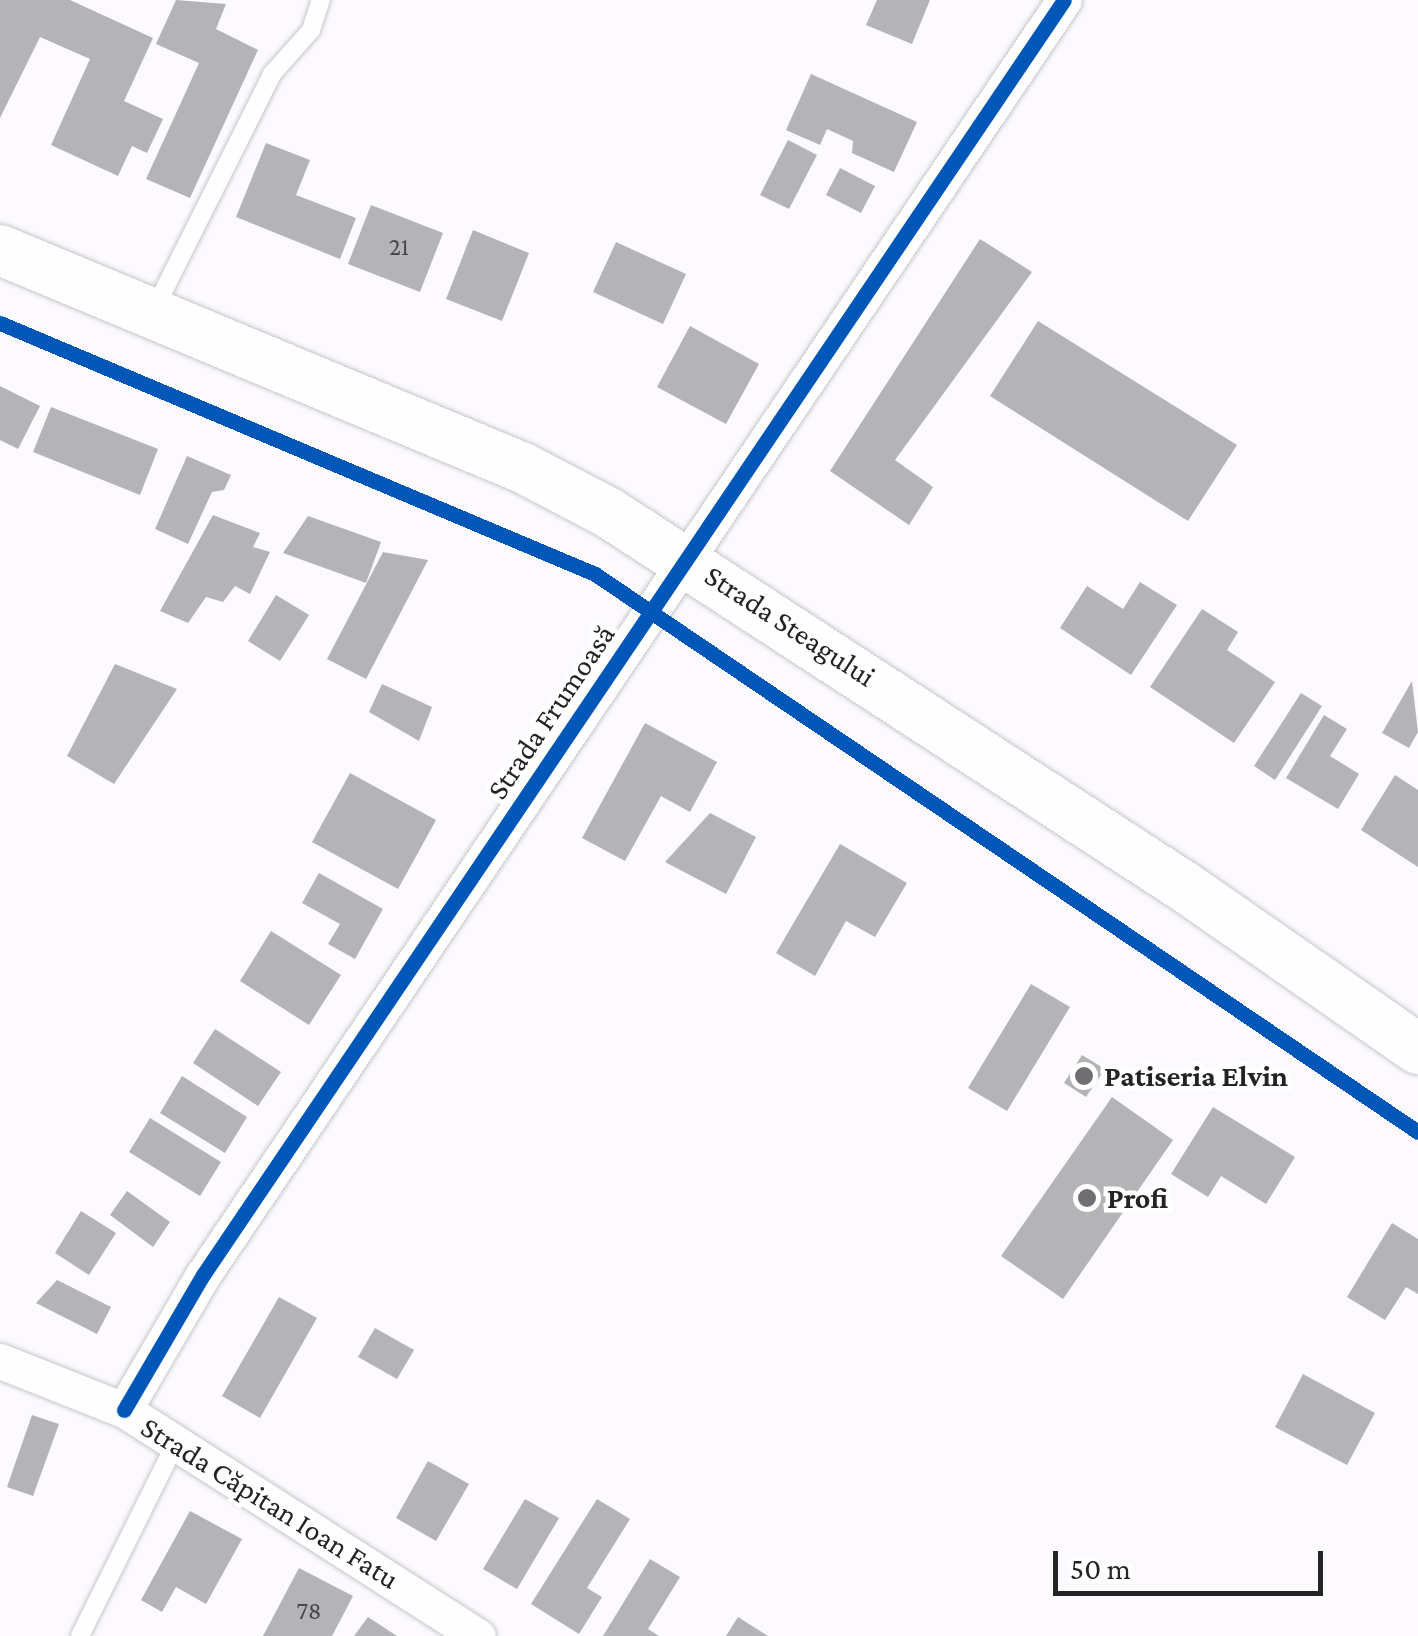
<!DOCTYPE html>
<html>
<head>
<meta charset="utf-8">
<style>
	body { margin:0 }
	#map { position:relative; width:1418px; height:1636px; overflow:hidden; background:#fcfafe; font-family:"Crimson Pro",serif }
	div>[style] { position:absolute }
	.building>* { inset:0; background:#b4b3b6 }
	.roads { filter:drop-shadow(0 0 2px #c7c6c9) drop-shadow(0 0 2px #c7c6c9) }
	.lane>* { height:18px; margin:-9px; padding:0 9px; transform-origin:9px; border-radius:9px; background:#fffeff }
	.street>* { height:35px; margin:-17.5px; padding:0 17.5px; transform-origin:17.5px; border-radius:17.5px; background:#fffeff }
	.secondary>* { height:50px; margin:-25px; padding:0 25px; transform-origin:25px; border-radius:25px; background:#fffeff }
	.cycleway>* { height:15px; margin:-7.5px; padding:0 7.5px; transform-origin:7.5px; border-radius:7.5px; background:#0057b8 }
	.dots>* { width:28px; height:28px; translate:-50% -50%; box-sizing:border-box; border:5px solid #fff; border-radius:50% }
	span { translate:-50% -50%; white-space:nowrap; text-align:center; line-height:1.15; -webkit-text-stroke:9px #fff; paint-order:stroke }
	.number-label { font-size:25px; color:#48474a }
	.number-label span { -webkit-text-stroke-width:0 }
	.street-label { font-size:30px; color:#242326 }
	.poi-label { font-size:30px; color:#242326; font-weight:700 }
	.left { translate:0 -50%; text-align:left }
	.scale { position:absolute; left:1053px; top:1551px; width:270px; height:45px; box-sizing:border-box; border:5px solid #242326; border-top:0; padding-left:12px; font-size:30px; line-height:35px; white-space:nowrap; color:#242326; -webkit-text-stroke:8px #fff; paint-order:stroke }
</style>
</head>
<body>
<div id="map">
	<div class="building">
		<div style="clip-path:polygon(0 0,70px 0,153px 38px,124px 101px,163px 119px,147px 153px,132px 146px,118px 176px,51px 145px,90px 59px,40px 37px,0 118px)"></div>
		<div style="clip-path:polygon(176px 0,226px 4px,216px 29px,258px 50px,190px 198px,146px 179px,199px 63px,156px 44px)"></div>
		<div style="clip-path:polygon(877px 0,930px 0,912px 44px,866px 25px)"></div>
		<div style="clip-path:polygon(811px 74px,917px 122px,894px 172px,852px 153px,853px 141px,827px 129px,820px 145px,786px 130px)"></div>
		<div style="clip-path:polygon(788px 140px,817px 155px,789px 209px,760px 195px)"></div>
		<div style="clip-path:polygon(266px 143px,310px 160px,296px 195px,356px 218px,340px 259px,236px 217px)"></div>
		<div style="clip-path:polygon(840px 168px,875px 186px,861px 213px,826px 195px)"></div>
		<div style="clip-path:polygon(371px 205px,443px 233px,420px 292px,348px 264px)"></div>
		<div style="clip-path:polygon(473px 230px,529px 253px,502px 321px,446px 299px)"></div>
		<div style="clip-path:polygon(980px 239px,1032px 272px,895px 460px,933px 487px,909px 525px,830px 471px)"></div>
		<div style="clip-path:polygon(616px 242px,686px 274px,663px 324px,593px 292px)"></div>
		<div style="clip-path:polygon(1038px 321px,1237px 445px,1188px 521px,990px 396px)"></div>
		<div style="clip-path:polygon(690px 326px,759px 364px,726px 424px,657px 387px)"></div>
		<div style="clip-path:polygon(0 386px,40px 406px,18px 449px,0 440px)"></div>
		<div style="clip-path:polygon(51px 407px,158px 449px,140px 495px,33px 452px)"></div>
		<div style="clip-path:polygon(187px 456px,231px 475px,224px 490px,212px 492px,188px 544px,155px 529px)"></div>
		<div style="clip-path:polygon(213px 515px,260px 533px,253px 547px,270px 552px,250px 594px,235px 586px,223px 602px,206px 597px,188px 623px,160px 611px)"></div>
		<div style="clip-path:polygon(308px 516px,381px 542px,366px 583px,283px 553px)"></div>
		<div style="clip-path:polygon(383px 552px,428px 560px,366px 679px,327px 659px)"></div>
		<div style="clip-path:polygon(1140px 582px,1177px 605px,1131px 675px,1060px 628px,1087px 586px,1123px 609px)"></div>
		<div style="clip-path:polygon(276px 595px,309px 615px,280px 661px,248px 641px)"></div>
		<div style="clip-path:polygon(1202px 609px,1238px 632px,1227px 650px,1275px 682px,1234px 743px,1150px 687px)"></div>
		<div style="clip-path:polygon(115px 664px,177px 689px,114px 784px,67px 756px)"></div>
		<div style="clip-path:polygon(1412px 681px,1418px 732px,1409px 748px,1382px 733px)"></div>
		<div style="clip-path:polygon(382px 684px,432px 707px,419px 741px,369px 712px)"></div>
		<div style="clip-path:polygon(1301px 693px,1322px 706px,1275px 780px,1254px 766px)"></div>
		<div style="clip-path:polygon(1324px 715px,1347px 729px,1330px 756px,1359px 774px,1338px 809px,1286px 778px)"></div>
		<div style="clip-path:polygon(645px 723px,717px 762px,690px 812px,661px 796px,625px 861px,582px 838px)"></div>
		<div style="clip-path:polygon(350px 773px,436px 820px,398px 889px,312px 842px)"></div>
		<div style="clip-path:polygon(1395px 775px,1418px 790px,1418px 867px,1361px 830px)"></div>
		<div style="clip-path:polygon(710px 813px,756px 837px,726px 894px,665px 862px)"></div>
		<div style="clip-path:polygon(840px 844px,907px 883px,875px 937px,846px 921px,815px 976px,776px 953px)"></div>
		<div style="clip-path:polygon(319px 873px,383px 909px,355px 959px,328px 944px,340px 924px,302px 903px)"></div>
		<div style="clip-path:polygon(271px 931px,341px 975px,309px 1025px,240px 981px)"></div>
		<div style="clip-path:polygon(1031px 984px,1070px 1007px,1007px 1111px,968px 1088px)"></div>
		<div style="clip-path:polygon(215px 1029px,281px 1072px,258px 1106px,193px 1063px)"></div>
		<div style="clip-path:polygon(1082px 1055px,1105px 1069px,1086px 1097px,1064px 1083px)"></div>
		<div style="clip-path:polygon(182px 1076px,247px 1117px,225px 1153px,160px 1113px)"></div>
		<div style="clip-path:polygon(1112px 1097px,1173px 1140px,1063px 1299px,1001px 1256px)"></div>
		<div style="clip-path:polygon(1213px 1107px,1295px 1157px,1266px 1204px,1221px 1176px,1208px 1197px,1171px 1174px)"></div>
		<div style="clip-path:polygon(150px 1118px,221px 1162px,200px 1196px,129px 1152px)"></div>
		<div style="clip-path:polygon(127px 1191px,170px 1222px,153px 1247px,110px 1215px)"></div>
		<div style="clip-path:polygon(81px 1211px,116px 1233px,89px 1275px,55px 1253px)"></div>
		<div style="clip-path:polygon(1392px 1223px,1418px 1239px,1418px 1294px,1406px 1287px,1385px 1320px,1347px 1297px)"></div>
		<div style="clip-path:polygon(57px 1280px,111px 1307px,97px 1334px,36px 1303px)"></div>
		<div style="clip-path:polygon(279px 1297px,317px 1318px,260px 1418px,222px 1396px)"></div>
		<div style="clip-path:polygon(375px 1328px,414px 1350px,397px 1379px,358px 1357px)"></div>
		<div style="clip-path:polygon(1303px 1374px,1375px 1413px,1347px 1465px,1275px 1427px)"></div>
		<div style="clip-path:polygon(32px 1415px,59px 1424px,33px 1496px,7px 1487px)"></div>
		<div style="clip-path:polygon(428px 1461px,469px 1484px,436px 1541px,396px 1518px)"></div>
		<div style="clip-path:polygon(525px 1499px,559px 1518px,517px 1589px,483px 1569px)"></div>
		<div style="clip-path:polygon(597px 1499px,630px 1519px,587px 1588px,602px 1597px,579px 1634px,531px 1604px)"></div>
		<div style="clip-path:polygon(190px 1511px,242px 1539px,206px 1604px,176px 1587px,162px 1612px,141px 1600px)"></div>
		<div style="clip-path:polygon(650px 1559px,680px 1577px,648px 1629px,659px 1636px,603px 1636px)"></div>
		<div style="clip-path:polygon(299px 1568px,353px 1596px,332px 1636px,263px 1636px)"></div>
		<div style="clip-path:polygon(368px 1617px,397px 1636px,354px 1636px)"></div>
		<div style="clip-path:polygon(738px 1617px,768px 1636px,726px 1636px)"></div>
	</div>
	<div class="roads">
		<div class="lane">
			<div style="left:153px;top:312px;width:266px;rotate:-63.4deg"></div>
			<div style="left:272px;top:74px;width:59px;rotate:-48.4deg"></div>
			<div style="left:311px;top:30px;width:32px;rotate:-72deg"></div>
			<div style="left:80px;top:1636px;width:216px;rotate:-63.6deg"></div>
		</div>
		<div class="street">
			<div style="left:0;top:1361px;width:133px;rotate:21.6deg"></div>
			<div style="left:124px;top:1410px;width:420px;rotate:32.6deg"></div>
			<div style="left:124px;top:1410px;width:156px;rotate:-59.7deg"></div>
			<div style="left:203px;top:1275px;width:1538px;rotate:-55.97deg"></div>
		</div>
		<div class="secondary">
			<div style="left:0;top:250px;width:567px;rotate:22.63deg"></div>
			<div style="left:523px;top:468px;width:97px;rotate:27.6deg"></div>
			<div style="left:609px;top:513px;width:687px;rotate:33deg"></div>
			<div style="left:1185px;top:887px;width:284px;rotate:34.8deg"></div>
		</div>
	</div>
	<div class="cycleway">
		<div style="left:0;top:323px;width:646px;rotate:22.87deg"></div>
		<div style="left:595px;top:574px;width:994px;rotate:34.14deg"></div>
		<div style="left:124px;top:1410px;width:156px;rotate:-59.7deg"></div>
		<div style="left:203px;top:1275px;width:1538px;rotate:-55.97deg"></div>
	</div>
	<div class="dots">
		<div style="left:1084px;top:1076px;background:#706e72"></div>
		<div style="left:1087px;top:1198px;background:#706e72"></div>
	</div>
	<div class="number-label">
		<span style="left:399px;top:247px">21</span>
		<span style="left:309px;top:1611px">78</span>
	</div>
	<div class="street-label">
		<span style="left:790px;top:626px;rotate:33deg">Strada Steagului</span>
		<span style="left:551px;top:712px;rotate:-56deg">Strada Frumoasă</span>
		<span style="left:270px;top:1503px;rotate:32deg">Strada Căpitan Ioan Fatu</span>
	</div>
	<div class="poi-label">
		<span class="left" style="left:1104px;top:1076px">Patiseria Elvin</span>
		<span class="left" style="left:1107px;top:1198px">Profi</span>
	</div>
	<div class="scale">50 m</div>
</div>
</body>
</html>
